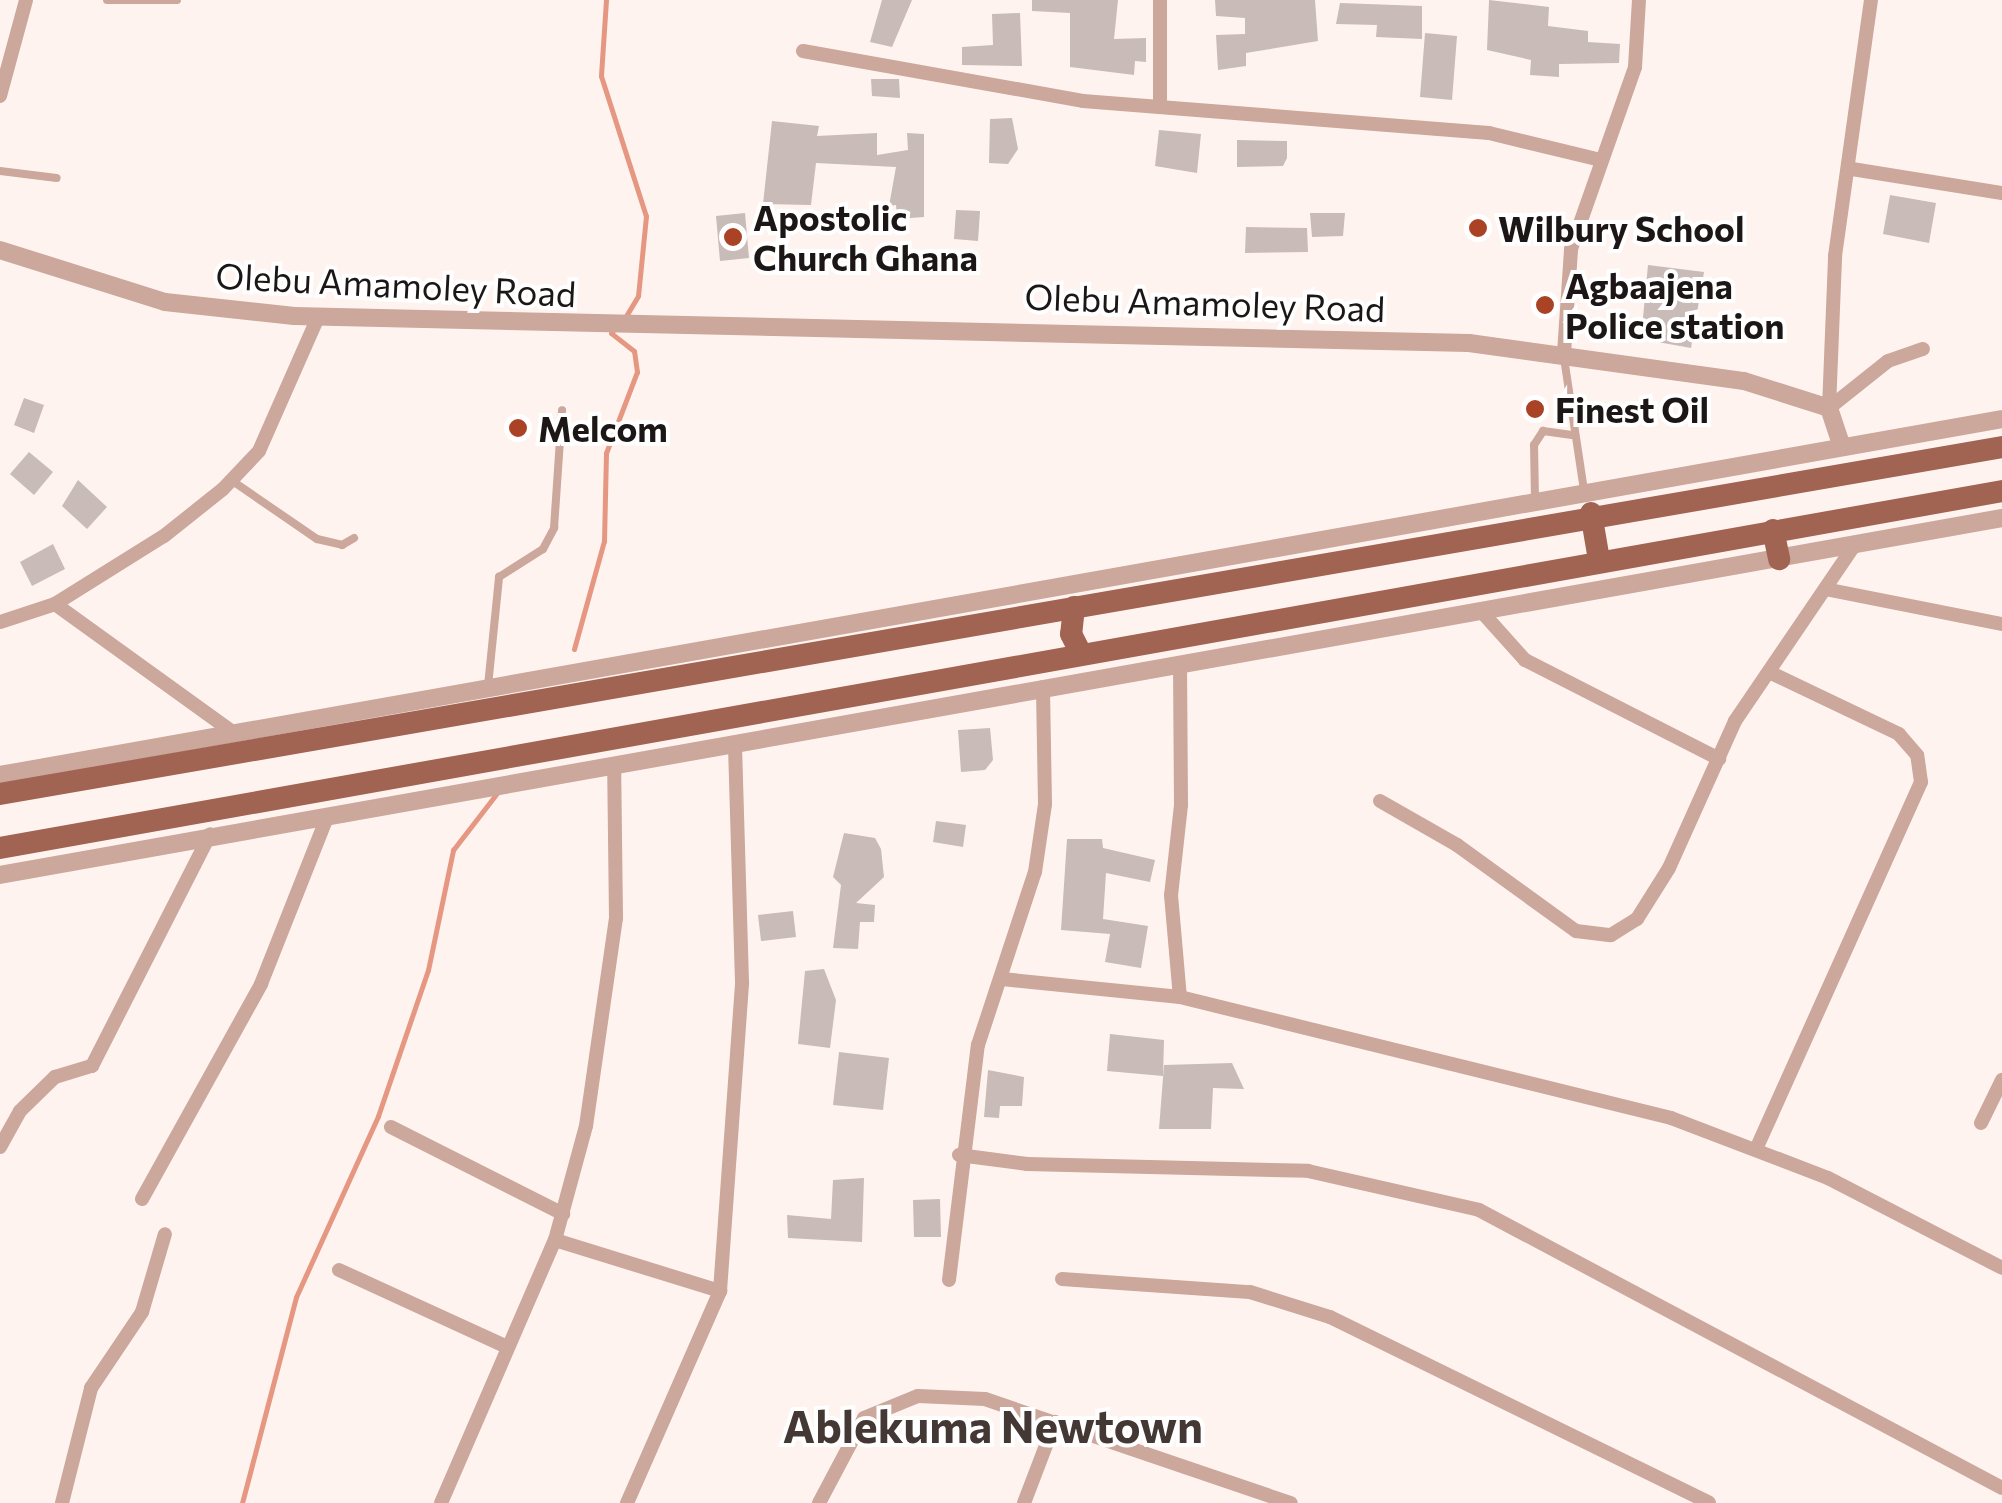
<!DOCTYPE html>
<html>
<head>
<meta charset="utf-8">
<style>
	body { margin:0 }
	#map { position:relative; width:2002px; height:1503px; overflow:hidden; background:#fff3f0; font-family:Commissioner,sans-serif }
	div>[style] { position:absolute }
	.stream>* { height:5px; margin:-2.5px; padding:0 2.5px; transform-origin:2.5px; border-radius:2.5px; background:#e59781 }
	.building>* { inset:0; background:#c9bbb7 }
	.service>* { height:8px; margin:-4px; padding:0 4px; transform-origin:4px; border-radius:4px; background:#cba79c }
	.minor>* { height:14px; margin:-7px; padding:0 7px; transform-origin:7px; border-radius:7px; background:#cba79c }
	.tertiary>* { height:18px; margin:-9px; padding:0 9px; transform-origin:9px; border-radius:9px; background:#cba79c }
	.primary>* { height:22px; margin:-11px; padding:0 11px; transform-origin:11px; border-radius:11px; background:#a16352 }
	.dots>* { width:28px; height:28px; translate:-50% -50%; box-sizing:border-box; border:5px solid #fff; border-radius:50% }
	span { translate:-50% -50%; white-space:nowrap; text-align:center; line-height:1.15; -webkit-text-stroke:8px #fff; paint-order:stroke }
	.poi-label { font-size:35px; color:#1c1716; font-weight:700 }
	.left { translate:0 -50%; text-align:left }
	.street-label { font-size:35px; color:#1c1716 }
	.district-label { font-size:45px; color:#443835; font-weight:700 }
</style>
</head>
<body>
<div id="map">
	<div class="stream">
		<div style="left:606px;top:0;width:76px;rotate:93.8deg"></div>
		<div style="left:601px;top:76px;width:147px;rotate:72.2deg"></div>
		<div style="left:646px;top:216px;width:80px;rotate:95.7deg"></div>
		<div style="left:638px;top:296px;width:27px;rotate:121deg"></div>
		<div style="left:574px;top:649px;width:112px;rotate:-74.5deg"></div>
		<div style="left:604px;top:541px;width:88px;rotate:-88.7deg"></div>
		<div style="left:606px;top:453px;width:87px;rotate:-69.1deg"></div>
		<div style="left:637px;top:372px;width:21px;rotate:-98deg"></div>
		<div style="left:634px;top:351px;width:29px;rotate:-142deg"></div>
		<div style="left:611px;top:333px;width:8px;rotate:-50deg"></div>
		<div style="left:242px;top:1503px;width:213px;rotate:-75.3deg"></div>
		<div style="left:296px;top:1297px;width:199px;rotate:-65.6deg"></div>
		<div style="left:378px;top:1116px;width:154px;rotate:-71.1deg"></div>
		<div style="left:428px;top:970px;width:123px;rotate:-78.2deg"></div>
		<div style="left:453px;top:850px;width:72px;rotate:-52.3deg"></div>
	</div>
	<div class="building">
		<div style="clip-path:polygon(882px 0,912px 0,892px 47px,870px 42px)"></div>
		<div style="clip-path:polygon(1032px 0,1118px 0,1114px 39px,1146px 38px,1146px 62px,1135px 61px,1134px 75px,1070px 67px,1070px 13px,1032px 11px)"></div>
		<div style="clip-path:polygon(1215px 0,1315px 0,1318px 41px,1246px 53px,1246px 66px,1218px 70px,1216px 35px,1245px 34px,1245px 18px,1216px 16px)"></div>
		<div style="clip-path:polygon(1489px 0,1549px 7px,1548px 26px,1588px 31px,1588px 42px,1620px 44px,1619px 63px,1559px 64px,1559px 77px,1530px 75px,1531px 60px,1487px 50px)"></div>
		<div style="clip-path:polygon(1340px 3px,1422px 6px,1422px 39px,1376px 37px,1377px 25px,1336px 24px)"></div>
		<div style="clip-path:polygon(1020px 13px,1022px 66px,962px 65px,962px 47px,993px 45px,992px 14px)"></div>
		<div style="clip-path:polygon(1425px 33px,1457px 36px,1452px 100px,1420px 97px)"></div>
		<div style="clip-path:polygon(871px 79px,899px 79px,900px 98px,872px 96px)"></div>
		<div style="clip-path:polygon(1012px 118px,1018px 149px,1008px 164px,989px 163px,990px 119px)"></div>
		<div style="clip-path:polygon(772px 121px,819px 126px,817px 136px,877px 133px,877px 155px,908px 150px,907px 133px,924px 134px,924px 217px,897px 219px,896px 205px,889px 206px,896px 167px,816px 163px,811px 205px,763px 204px)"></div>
		<div style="clip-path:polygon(1159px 130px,1201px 134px,1197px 173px,1155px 166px)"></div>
		<div style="clip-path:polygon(1237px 140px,1287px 141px,1287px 158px,1283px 166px,1237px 167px)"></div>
		<div style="clip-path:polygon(1890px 195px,1936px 203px,1929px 243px,1883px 234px)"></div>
		<div style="clip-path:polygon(956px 210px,980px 211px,978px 241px,954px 239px)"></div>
		<div style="clip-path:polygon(745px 213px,749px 258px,720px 261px,716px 216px)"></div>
		<div style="clip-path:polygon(1310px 213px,1345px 213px,1343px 236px,1312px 237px)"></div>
		<div style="clip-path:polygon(1246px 227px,1307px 228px,1308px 252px,1245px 253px)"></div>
		<div style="clip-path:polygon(1648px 265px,1704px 272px,1691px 348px,1641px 339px)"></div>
		<div style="clip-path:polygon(24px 398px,44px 405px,34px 433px,14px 425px)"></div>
		<div style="clip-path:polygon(29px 452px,53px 472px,34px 495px,10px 474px)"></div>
		<div style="clip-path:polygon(78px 480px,107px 507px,87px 529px,62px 506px)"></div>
		<div style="clip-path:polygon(53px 544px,65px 569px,32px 586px,20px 562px)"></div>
		<div style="clip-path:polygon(990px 728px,993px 760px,985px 770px,961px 772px,958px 730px)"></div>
		<div style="clip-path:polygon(936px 821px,966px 825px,963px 847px,933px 842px)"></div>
		<div style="clip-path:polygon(844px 833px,875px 838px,881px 849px,884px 877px,856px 903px,875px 905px,874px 922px,860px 922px,858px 949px,833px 948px,841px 885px,833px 877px)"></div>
		<div style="clip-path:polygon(1067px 839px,1102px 839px,1103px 848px,1155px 860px,1150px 882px,1106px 873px,1103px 919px,1148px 926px,1141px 968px,1105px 962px,1110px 934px,1061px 930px)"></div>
		<div style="clip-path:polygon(793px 911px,796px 937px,761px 941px,758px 915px)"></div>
		<div style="clip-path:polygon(824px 969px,836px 1000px,830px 1048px,798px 1044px,805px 971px)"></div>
		<div style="clip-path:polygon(1110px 1034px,1164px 1040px,1163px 1076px,1107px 1071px)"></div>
		<div style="clip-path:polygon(839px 1052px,889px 1058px,883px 1110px,833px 1105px)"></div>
		<div style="clip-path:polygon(1232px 1063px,1244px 1089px,1213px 1088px,1211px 1129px,1159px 1129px,1164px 1065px)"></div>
		<div style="clip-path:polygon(988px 1070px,1024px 1077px,1022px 1106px,1000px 1106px,999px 1118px,984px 1117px)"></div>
		<div style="clip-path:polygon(864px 1178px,862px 1242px,788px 1238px,787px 1215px,831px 1219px,833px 1180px)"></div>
		<div style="clip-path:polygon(940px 1199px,941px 1237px,914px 1237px,913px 1200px)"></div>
	</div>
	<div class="service">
		<div style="left:107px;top:0;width:70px"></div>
		<div style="left:0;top:171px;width:57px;rotate:7deg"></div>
		<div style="left:1564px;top:358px;width:134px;rotate:81.4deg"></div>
		<div style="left:231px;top:480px;width:104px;rotate:34.5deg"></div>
		<div style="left:317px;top:539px;width:26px;rotate:13deg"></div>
		<div style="left:342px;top:545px;width:14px;rotate:-30deg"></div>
		<div style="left:1535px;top:500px;width:55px;rotate:-91deg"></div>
		<div style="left:1534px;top:445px;width:17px;rotate:-57deg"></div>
		<div style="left:1543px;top:431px;width:29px;rotate:8deg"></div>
		<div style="left:488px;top:686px;width:110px;rotate:-84.2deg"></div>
		<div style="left:499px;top:577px;width:52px;rotate:-32.5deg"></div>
		<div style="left:543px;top:549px;width:24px;rotate:-62deg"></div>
		<div style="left:554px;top:528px;width:118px;rotate:-86.1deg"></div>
	</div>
	<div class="minor">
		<div style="left:803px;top:51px;width:284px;rotate:10.1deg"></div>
		<div style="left:1083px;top:101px;width:407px;rotate:4.5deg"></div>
		<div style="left:1489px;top:133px;width:115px;rotate:13.6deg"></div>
		<div style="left:0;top:96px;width:99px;rotate:-74.8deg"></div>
		<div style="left:1160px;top:105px;width:105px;rotate:-90deg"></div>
		<div style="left:1852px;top:169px;width:152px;rotate:9.1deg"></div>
		<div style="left:1564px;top:353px;width:104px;rotate:-86.1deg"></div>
		<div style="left:1571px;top:249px;width:193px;rotate:-70.6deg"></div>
		<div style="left:1635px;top:67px;width:67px;rotate:-86.6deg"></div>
		<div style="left:1829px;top:408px;width:152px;rotate:-87.7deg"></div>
		<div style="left:1835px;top:256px;width:259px;rotate:-82deg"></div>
		<div style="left:1829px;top:408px;width:75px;rotate:-38.5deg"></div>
		<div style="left:1888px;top:361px;width:37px;rotate:-19deg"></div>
		<div style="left:1825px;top:589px;width:180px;rotate:11.2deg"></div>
		<div style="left:55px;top:604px;width:221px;rotate:35.8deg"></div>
		<div style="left:1481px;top:611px;width:66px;rotate:48.1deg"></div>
		<div style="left:1525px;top:660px;width:218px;rotate:27deg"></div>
		<div style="left:0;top:622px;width:58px;rotate:-18.1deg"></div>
		<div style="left:55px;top:604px;width:128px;rotate:-32deg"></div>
		<div style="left:164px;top:536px;width:75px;rotate:-38.5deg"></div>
		<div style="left:223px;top:489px;width:52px;rotate:-46.5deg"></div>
		<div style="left:259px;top:451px;width:146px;rotate:-66.2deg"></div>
		<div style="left:1180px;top:663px;width:142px;rotate:89.6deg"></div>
		<div style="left:1181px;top:805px;width:91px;rotate:96.3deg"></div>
		<div style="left:1171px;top:895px;width:102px;rotate:85deg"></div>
		<div style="left:1380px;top:801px;width:89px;rotate:29.7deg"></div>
		<div style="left:1457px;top:845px;width:147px;rotate:35.9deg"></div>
		<div style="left:1576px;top:931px;width:35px;rotate:7deg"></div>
		<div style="left:1611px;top:935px;width:31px;rotate:-32deg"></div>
		<div style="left:1637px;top:919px;width:60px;rotate:-57.9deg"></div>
		<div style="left:1669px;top:868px;width:161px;rotate:-65.8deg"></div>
		<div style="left:1735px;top:721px;width:212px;rotate:-55.8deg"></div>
		<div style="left:1002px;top:979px;width:179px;rotate:5.8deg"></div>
		<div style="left:1180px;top:997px;width:506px;rotate:13.84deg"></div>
		<div style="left:1671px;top:1118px;width:168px;rotate:20.9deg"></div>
		<div style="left:1828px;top:1178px;width:196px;rotate:27.3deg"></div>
		<div style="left:1981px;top:1123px;width:48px;rotate:-64deg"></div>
		<div style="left:391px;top:1127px;width:193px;rotate:26.8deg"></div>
		<div style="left:0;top:1147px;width:41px;rotate:-60.9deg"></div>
		<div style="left:20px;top:1111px;width:49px;rotate:-44.2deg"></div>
		<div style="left:55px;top:1077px;width:39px;rotate:-17deg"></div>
		<div style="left:92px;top:1066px;width:260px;rotate:-63deg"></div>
		<div style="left:1757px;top:1147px;width:400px;rotate:-65.8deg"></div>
		<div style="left:1921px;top:782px;width:27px;rotate:-98deg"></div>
		<div style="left:1917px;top:755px;width:28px;rotate:-131deg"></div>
		<div style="left:1899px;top:734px;width:142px;rotate:-154.5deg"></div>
		<div style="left:959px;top:1155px;width:69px;rotate:7.5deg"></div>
		<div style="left:1027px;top:1164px;width:281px;rotate:1.4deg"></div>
		<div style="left:1308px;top:1171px;width:175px;rotate:12.8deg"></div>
		<div style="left:1479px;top:1210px;width:592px;rotate:27.99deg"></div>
		<div style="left:142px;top:1199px;width:246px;rotate:-61deg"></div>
		<div style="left:261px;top:984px;width:180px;rotate:-68.4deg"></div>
		<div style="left:555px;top:1240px;width:173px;rotate:17.2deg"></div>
		<div style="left:339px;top:1270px;width:185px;rotate:24.6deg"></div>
		<div style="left:1062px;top:1279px;width:188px;rotate:4deg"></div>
		<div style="left:1250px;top:1292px;width:84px;rotate:17.4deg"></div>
		<div style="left:1330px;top:1317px;width:422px;rotate:26.1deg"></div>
		<div style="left:949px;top:1280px;width:237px;rotate:-83deg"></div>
		<div style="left:978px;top:1045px;width:182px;rotate:-71.8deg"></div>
		<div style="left:1035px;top:872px;width:69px;rotate:-81.6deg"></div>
		<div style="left:1045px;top:804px;width:117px;rotate:-91deg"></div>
		<div style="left:62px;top:1503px;width:119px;rotate:-75.8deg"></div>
		<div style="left:91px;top:1388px;width:92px;rotate:-56.1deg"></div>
		<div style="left:142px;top:1312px;width:81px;rotate:-73.6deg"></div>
		<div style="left:441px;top:1503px;width:287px;rotate:-66.6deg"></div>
		<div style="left:555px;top:1240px;width:118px;rotate:-74.8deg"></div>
		<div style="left:586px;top:1126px;width:210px;rotate:-81.8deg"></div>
		<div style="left:616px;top:918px;width:153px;rotate:-90.7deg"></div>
		<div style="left:627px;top:1503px;width:232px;rotate:-66.3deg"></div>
		<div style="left:720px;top:1291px;width:310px;rotate:-85.9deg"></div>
		<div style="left:742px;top:982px;width:238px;rotate:-91.7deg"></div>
		<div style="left:819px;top:1503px;width:96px;rotate:-62.1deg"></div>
		<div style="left:864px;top:1418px;width:58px;rotate:-22.2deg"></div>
		<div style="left:918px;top:1396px;width:67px;rotate:2.6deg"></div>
		<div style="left:985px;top:1399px;width:323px;rotate:18.8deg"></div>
		<div style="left:1024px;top:1503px;width:87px;rotate:-69.1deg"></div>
	</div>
	<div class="tertiary">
		<div style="left:0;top:250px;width:173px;rotate:17.5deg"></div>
		<div style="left:165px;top:302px;width:130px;rotate:6.2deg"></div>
		<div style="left:294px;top:316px;width:1175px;rotate:1.32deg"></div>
		<div style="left:1469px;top:343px;width:278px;rotate:7.9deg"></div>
		<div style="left:1744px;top:381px;width:89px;rotate:17.6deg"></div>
		<div style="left:1829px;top:408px;width:41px;rotate:71.6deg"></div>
		<div style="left:0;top:775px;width:2033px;rotate:-10.08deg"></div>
		<div style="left:0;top:875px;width:2034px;rotate:-10.11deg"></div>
	</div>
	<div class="primary">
		<div style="left:1591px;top:513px;width:48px;rotate:80.3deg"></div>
		<div style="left:1773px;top:530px;width:30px;rotate:78deg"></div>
		<div style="left:1074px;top:607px;width:27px;rotate:96deg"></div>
		<div style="left:1071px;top:634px;width:22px;rotate:63deg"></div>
		<div style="left:0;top:794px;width:2032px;rotate:-9.83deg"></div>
		<div style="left:0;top:848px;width:2034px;rotate:-10.11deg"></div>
	</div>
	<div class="dots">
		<div style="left:1478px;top:228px;background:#aa4225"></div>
		<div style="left:733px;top:237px;background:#aa4225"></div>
		<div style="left:1545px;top:305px;background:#aa4225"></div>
		<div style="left:1535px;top:409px;background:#aa4225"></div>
		<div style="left:518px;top:428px;background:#aa4225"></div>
	</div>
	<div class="poi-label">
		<span class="left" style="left:753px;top:237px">Apostolic<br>Church Ghana</span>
		<span class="left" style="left:1498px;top:228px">Wilbury School</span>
		<span class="left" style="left:1565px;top:305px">Agbaajena<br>Police station</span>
		<span class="left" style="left:1555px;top:409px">Finest Oil</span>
		<span class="left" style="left:538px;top:428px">Melcom</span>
	</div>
	<div class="street-label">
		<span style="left:396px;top:284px;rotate:3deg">Olebu Amamoley Road</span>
		<span style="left:1205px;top:302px;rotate:2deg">Olebu Amamoley Road</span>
	</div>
	<div class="district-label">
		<span style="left:993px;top:1425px">Ablekuma Newtown</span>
	</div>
</div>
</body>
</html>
